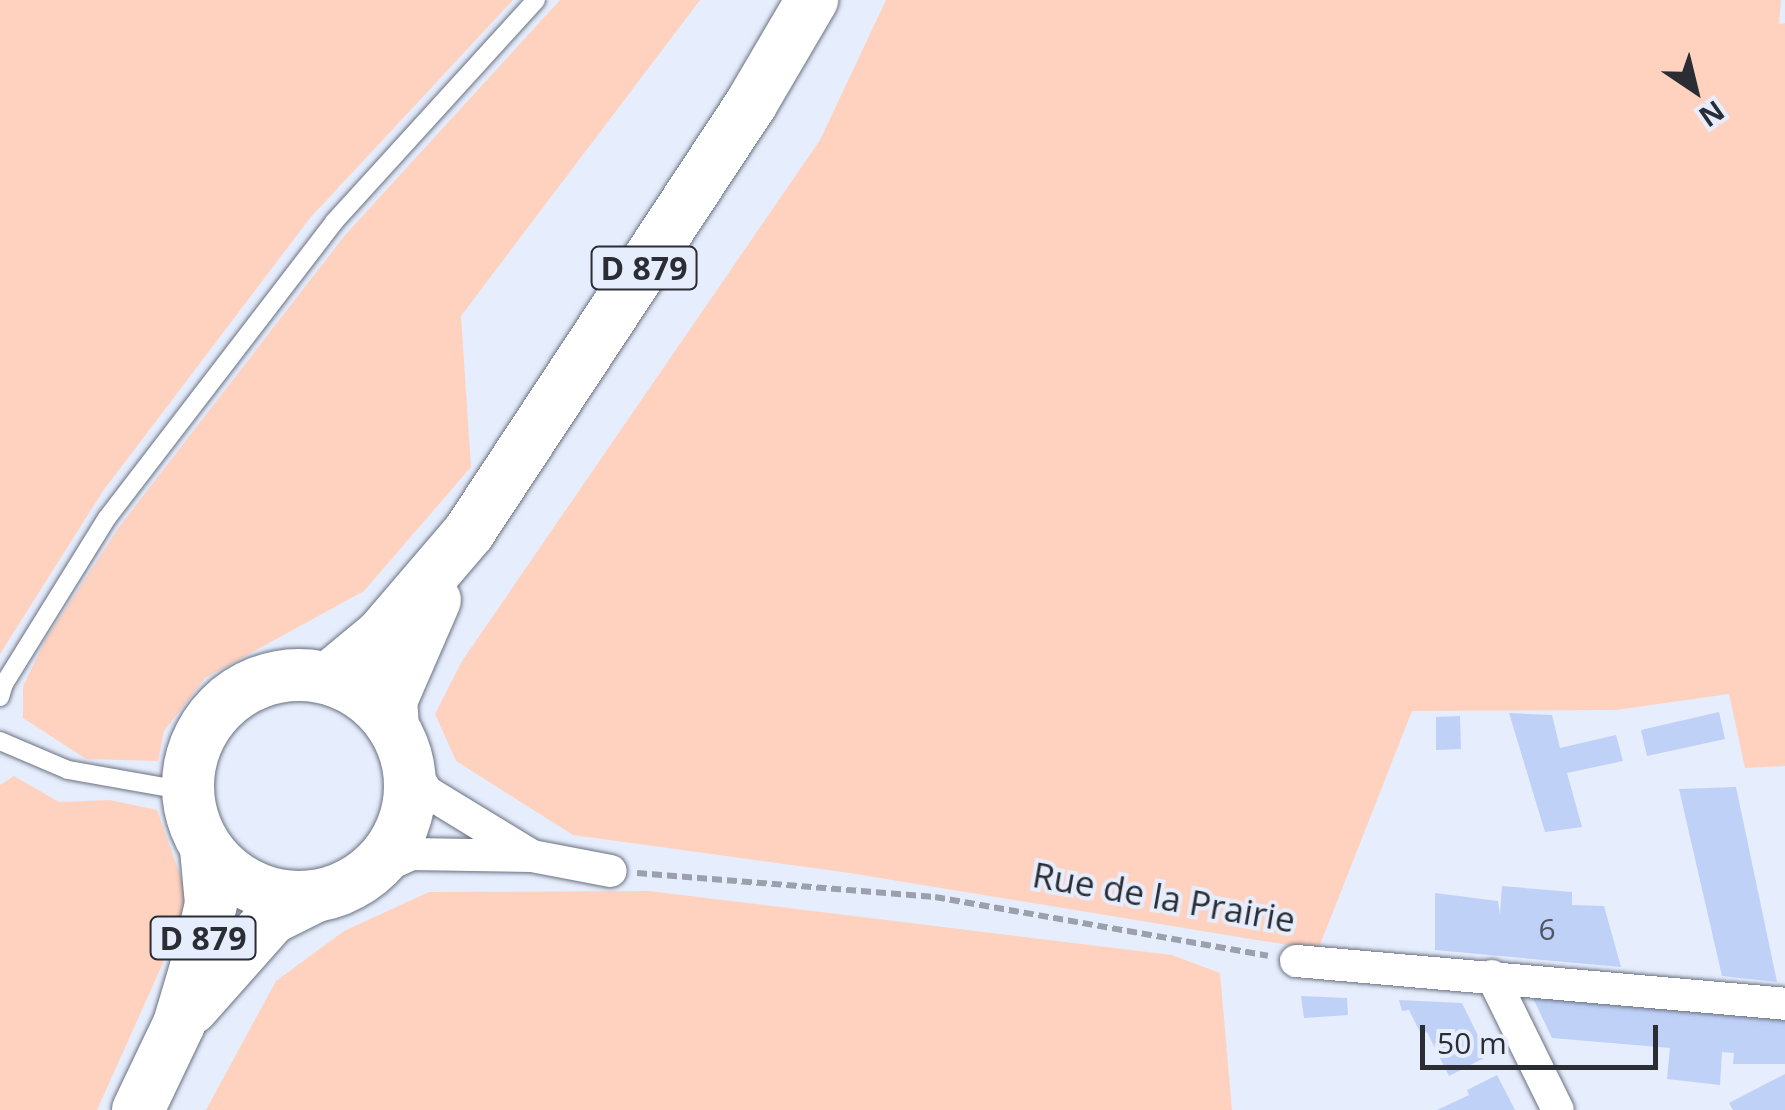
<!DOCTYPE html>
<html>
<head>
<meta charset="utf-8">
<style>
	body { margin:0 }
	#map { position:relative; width:1785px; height:1110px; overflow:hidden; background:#e6edfc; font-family:"Open Sans",sans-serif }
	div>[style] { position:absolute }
	.green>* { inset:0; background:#ffd2c0 }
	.building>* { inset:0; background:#bfd1f7 }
	.path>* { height:6px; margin-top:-3px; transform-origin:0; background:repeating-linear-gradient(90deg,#9ba0ac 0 10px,transparent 0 15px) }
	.roads { filter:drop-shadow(0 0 2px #697181) drop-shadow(0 0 2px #697181) }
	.service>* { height:18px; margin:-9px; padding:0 9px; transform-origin:9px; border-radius:9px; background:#fff }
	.minor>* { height:32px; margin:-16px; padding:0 16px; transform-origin:16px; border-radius:16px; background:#fff }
	.primary>* { height:52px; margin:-26px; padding:0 26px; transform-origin:26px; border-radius:26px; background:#fff }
	.primary>.ring { margin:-26px; padding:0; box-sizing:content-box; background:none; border:52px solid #fff; border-radius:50% }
	span { translate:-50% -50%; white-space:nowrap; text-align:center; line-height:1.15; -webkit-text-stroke:8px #e6edfc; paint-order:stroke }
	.number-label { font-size:30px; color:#4f5665 }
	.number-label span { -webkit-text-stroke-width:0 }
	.shield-label span { padding:2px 8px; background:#e6edfc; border:2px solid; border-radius:8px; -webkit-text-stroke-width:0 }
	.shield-label { font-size:32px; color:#2a2d34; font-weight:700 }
	.street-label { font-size:35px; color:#2a2d34 }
	.north { position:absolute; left:1645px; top:40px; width:100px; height:100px; -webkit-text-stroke:8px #e6edfc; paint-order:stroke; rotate:145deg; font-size:28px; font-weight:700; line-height:40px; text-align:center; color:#2a2d34 }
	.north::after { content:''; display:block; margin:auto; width:35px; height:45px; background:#2a2d34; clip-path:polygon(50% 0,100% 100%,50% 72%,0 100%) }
	.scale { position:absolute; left:1420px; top:1025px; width:238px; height:45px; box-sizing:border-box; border:5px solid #2a2d34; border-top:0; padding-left:12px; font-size:30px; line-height:35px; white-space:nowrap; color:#2a2d34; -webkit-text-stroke:8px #e6edfc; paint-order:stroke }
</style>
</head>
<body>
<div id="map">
	<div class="green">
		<div style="clip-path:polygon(0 0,513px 0,310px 218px,103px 491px,0 654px)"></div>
		<div style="clip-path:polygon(560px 0,700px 0,461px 316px,471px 467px,364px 591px,205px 678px,164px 731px,158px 761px,86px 759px,23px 718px,23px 686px,46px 639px,119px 527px,345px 235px)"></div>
		<div style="clip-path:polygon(886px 0,1781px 0,1779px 24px,1785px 23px,1785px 766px,1745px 768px,1729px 694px,1616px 710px,1412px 711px,1318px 950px,850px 873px,573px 835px,456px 761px,435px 714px,462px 661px,820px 140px)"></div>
		<div style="clip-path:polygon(14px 776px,59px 802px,110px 800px,157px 810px,190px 903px,97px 1110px,0 1110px,0 785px)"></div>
		<div style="clip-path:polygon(649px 891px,1172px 955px,1220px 973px,1232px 1110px,206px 1110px,276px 981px,344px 931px,429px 892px)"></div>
	</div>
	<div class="building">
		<div style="clip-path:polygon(1719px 712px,1725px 739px,1647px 756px,1641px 730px)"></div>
		<div style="clip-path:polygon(1509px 713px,1552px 715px,1560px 748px,1616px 735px,1623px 761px,1567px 773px,1582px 827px,1545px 832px)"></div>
		<div style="clip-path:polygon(1460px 716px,1461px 749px,1436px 750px,1436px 717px)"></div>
		<div style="clip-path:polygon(1736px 787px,1777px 982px,1722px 976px,1679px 789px)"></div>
		<div style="clip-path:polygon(1502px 886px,1572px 892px,1572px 905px,1604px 906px,1621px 967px,1435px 950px,1435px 893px,1498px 901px,1500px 915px)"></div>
		<div style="clip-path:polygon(1301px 996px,1347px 998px,1348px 1015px,1304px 1018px)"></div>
		<div style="clip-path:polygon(1532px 996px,1785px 1017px,1785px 1064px,1733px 1064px,1734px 1053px,1722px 1052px,1720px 1085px,1667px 1079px,1670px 1048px,1552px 1038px)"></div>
		<div style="clip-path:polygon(1399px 1000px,1462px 1003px,1488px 1056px,1449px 1076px,1427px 1032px,1421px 1034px,1409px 1010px,1402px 1011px)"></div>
		<div style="clip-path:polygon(1785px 1074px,1785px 1110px,1733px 1110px,1729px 1103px)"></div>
		<div style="clip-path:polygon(1497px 1075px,1515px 1110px,1437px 1110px,1469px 1095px,1467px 1090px)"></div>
	</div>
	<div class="path">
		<div style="left:637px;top:873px;width:299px;rotate:4.6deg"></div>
		<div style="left:935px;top:897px;width:338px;rotate:10deg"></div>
	</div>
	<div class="roads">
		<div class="service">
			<div style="left:0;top:697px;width:14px;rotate:-73deg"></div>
			<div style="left:4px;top:684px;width:195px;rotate:-58.2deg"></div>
			<div style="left:107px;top:518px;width:373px;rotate:-52.5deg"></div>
			<div style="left:334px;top:222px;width:300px;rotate:-47.7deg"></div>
			<div style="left:0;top:741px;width:74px;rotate:23.1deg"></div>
			<div style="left:68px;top:770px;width:121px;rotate:10deg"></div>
		</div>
		<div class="minor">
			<div style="left:532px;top:856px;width:80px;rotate:10.8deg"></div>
			<div style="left:371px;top:872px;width:45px;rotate:-23.7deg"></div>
			<div style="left:412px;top:854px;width:120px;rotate:1deg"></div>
			<div style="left:532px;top:856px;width:123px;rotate:-148.6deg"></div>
			<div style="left:427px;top:792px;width:36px;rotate:-122deg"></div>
			<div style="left:1296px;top:961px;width:491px;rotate:5deg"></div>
			<div style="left:1492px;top:976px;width:149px;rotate:63.8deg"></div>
		</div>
		<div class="primary">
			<div class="ring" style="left:188px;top:675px;width:170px;height:170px"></div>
			<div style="left:329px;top:678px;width:69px;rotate:-39.7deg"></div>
			<div style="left:382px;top:634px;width:134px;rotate:-49.5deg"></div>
			<div style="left:469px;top:532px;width:513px;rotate:-56.62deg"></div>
			<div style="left:751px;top:104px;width:121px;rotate:-59.6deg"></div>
			<div style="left:393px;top:727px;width:26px;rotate:-94deg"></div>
			<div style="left:391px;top:701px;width:110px;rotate:-66.5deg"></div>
			<div style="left:192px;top:1008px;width:120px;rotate:-48.4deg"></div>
			<div style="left:272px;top:918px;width:47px;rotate:-26.6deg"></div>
			<div style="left:138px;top:1110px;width:95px;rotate:-64.5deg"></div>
			<div style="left:179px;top:1024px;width:59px;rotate:-73.4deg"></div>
			<div style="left:196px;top:967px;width:65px;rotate:-76.6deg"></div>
			<div style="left:211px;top:904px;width:55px;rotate:-95.2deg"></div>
		</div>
	</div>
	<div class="number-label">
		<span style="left:1547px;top:929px">6</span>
	</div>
	<div class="shield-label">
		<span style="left:644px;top:268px">D 879</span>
		<span style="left:203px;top:938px">D 879</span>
	</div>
	<div class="street-label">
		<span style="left:1164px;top:897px;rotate:10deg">Rue de la Prairie</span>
	</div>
	<div class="north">N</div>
	<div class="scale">50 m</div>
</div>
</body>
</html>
